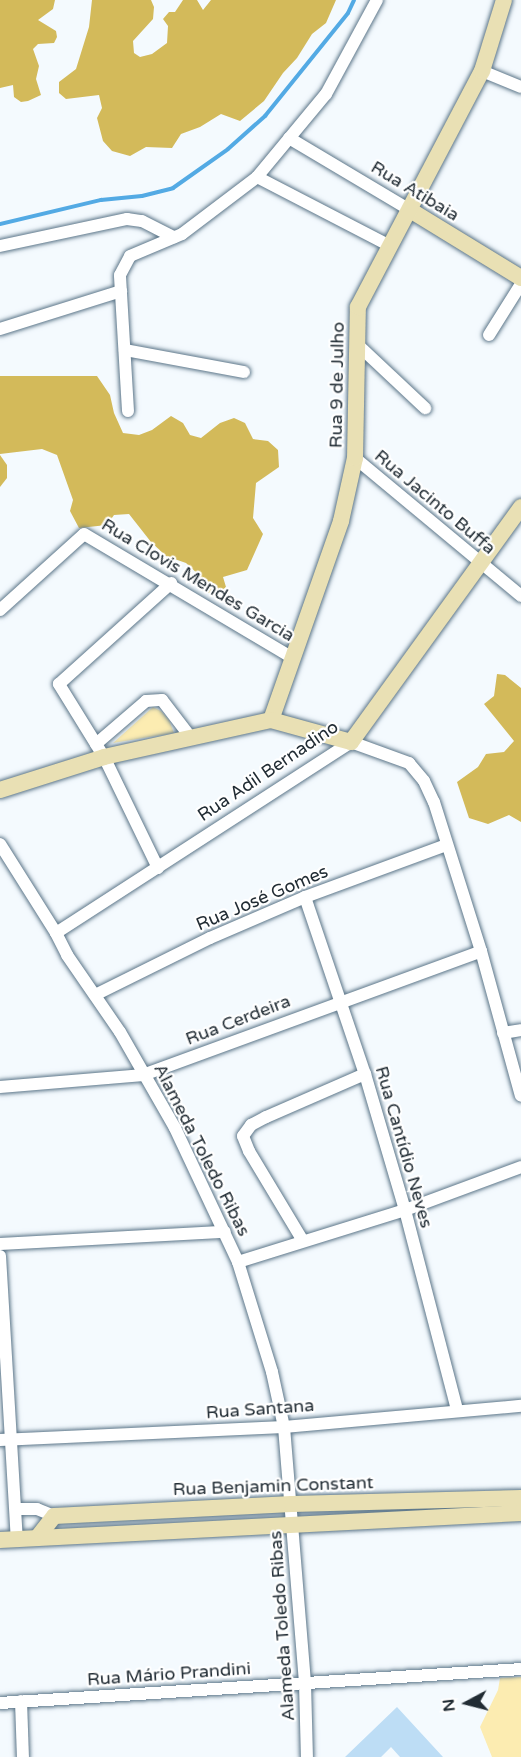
<!DOCTYPE html>
<html>
<head>
<meta charset="utf-8">
<style>
	body { margin:0 }
	#map { position:relative; width:521px; height:1757px; overflow:hidden; background:#f4fafe; font-family:"Varela Round",sans-serif }
	div>[style] { position:absolute }
	.green>* { inset:0; background:#fcecb1 }
	.forest>* { inset:0; background:#d3ba5a }
	.stream>* { height:4px; margin:-2px; padding:0 2px; transform-origin:2px; border-radius:2px; background:#53aae4 }
	.building>* { inset:0; background:#bdddf5 }
	.roads { filter:drop-shadow(0 0 2px #5c7689) drop-shadow(0 0 2px #5c7689) }
	.street>* { height:12px; margin:-6px; padding:0 6px; transform-origin:6px; border-radius:6px; background:#fff }
	.secondary>* { height:16px; margin:-8px; padding:0 8px; transform-origin:8px; border-radius:8px; background:#e9e0b4 }
	span { translate:-50% -50%; white-space:nowrap; text-align:center; line-height:1.15; -webkit-text-stroke:4.5px #fff; paint-order:stroke }
	.street-label { font-size:18px; color:#212c34 }
	.north { position:absolute; left:437px; top:1673px; width:60px; height:60px; -webkit-text-stroke:4px #fff; paint-order:stroke; rotate:263deg; font-size:16px; font-weight:700; line-height:24px; text-align:center; color:#212c34 }
	.north::after { content:''; display:block; margin:auto; width:21px; height:27px; background:#212c34; clip-path:polygon(50% 0,100% 100%,50% 72%,0 100%) }
</style>
</head>
<body>
<div id="map">
	<div class="green">
		<div style="clip-path:polygon(153px 707px,161px 711px,169px 720px,174px 733px,113px 743px)"></div>
		<div style="clip-path:polygon(521px 1677px,521px 1757px,492px 1757px,480px 1727px,498px 1690px,500px 1678px)"></div>
	</div>
	<div class="forest">
		<div style="clip-path:polygon(0 0,55px 0,53px 9px,38px 20px,56px 31px,57px 37px,54px 43px,38px 44px,33px 49px,39px 66px,36px 79px,41px 95px,28px 101px,21px 102px,14px 97px,13px 85px,0 88px)"></div>
		<div style="clip-path:polygon(92px 0,151px 0,154px 7px,153px 19px,133px 41px,134px 53px,140px 57px,152px 54px,167px 43px,168px 26px,163px 19px,169px 12px,175px 12px,183px 0,197px 0,203px 10px,211px 0,336px 0,326px 23px,312px 34px,297px 58px,283px 73px,264px 101px,240px 121px,221px 114px,200px 127px,181px 134px,172px 148px,146px 147px,130px 156px,112px 151px,103px 141px,97px 118px,102px 108px,99px 95px,66px 99px,59px 93px,59px 82px,76px 69px,89px 27px)"></div>
		<div style="clip-path:polygon(0 376px,97px 376px,110px 395px,114px 413px,123px 433px,139px 435px,152px 430px,171px 416px,183px 423px,190px 435px,201px 438px,220px 423px,234px 418px,245px 423px,253px 439px,268px 441px,278px 450px,279px 467px,256px 483px,253px 518px,263px 534px,247px 570px,223px 577px,226px 587px,216px 596px,202px 590px,199px 575px,186px 563px,166px 556px,151px 542px,129px 514px,114px 515px,107px 525px,79px 528px,70px 511px,73px 500px,57px 455px,42px 449px,0 454px)"></div>
		<div style="clip-path:polygon(0 455px,7px 465px,7px 478px,0 487px)"></div>
		<div style="clip-path:polygon(497px 674px,505px 675px,521px 688px,521px 822px,509px 815px,488px 824px,469px 818px,457px 782px,478px 767px,486px 754px,504px 752px,514px 741px,484px 704px,494px 696px)"></div>
	</div>
	<div class="stream">
		<div style="left:0;top:224px;width:104px;rotate:-13.4deg"></div>
		<div style="left:101px;top:200px;width:41px;rotate:-5.6deg"></div>
		<div style="left:142px;top:196px;width:32px;rotate:-14deg"></div>
		<div style="left:173px;top:188px;width:67px;rotate:-35.3deg"></div>
		<div style="left:228px;top:149px;width:50px;rotate:-41.7deg"></div>
		<div style="left:265px;top:116px;width:132px;rotate:-51.1deg"></div>
		<div style="left:348px;top:13px;width:14px;rotate:-65deg"></div>
	</div>
	<div class="building">
		<div style="clip-path:polygon(397px 1707px,443px 1757px,400px 1757px,391px 1747px,381px 1757px,345px 1757px)"></div>
	</div>
	<div class="roads">
		<div class="street">
			<div style="left:482px;top:71px;width:42px;rotate:22.3deg"></div>
			<div style="left:289px;top:138px;width:141px;rotate:30.8deg"></div>
			<div style="left:257px;top:177px;width:150px;rotate:27.4deg"></div>
			<div style="left:0;top:246px;width:130px;rotate:-12deg"></div>
			<div style="left:127px;top:219px;width:15px;rotate:8deg"></div>
			<div style="left:142px;top:221px;width:36px;rotate:27deg"></div>
			<div style="left:0;top:329px;width:127px;rotate:-17.4deg"></div>
			<div style="left:489px;top:335px;width:60px;rotate:-57.9deg"></div>
			<div style="left:359px;top:346px;width:91px;rotate:43.2deg"></div>
			<div style="left:125px;top:350px;width:121px;rotate:10.5deg"></div>
			<div style="left:128px;top:411px;width:136px;rotate:-93.4deg"></div>
			<div style="left:120px;top:275px;width:21px;rotate:-62deg"></div>
			<div style="left:130px;top:256px;width:56px;rotate:-22.9deg"></div>
			<div style="left:182px;top:234px;width:94px;rotate:-37.2deg"></div>
			<div style="left:257px;top:177px;width:108px;rotate:-50.3deg"></div>
			<div style="left:326px;top:94px;width:107px;rotate:-61.5deg"></div>
			<div style="left:355px;top:458px;width:216px;rotate:39.7deg"></div>
			<div style="left:0;top:610px;width:113px;rotate:-42.1deg"></div>
			<div style="left:84px;top:534px;width:243px;rotate:30.7deg"></div>
			<div style="left:96px;top:744px;width:66px;rotate:-40.7deg"></div>
			<div style="left:146px;top:701px;width:16px;rotate:-4deg"></div>
			<div style="left:162px;top:700px;width:49px;rotate:52.4deg"></div>
			<div style="left:0;top:844px;width:105px;rotate:57.8deg"></div>
			<div style="left:56px;top:933px;width:25px;rotate:63deg"></div>
			<div style="left:67px;top:955px;width:93px;rotate:55.5deg"></div>
			<div style="left:120px;top:1032px;width:111px;rotate:60.2deg"></div>
			<div style="left:175px;top:1128px;width:148px;rotate:64.8deg"></div>
			<div style="left:238px;top:1262px;width:115px;rotate:72.8deg"></div>
			<div style="left:272px;top:1372px;width:56px;rotate:77.7deg"></div>
			<div style="left:284px;top:1427px;width:257px;rotate:85.3deg"></div>
			<div style="left:305px;top:1683px;width:74px;rotate:88.5deg"></div>
			<div style="left:158px;top:868px;width:123px;rotate:-115.9deg"></div>
			<div style="left:104px;top:757px;width:86px;rotate:-121.7deg"></div>
			<div style="left:59px;top:684px;width:151px;rotate:-42deg"></div>
			<div style="left:305px;top:897px;width:187px;rotate:71.3deg"></div>
			<div style="left:365px;top:1074px;width:142px;rotate:73.6deg"></div>
			<div style="left:405px;top:1210px;width:207px;rotate:75.4deg"></div>
			<div style="left:56px;top:933px;width:351px;rotate:-32.9deg"></div>
			<div style="left:351px;top:742px;width:62px;rotate:19.9deg"></div>
			<div style="left:409px;top:763px;width:23px;rotate:50deg"></div>
			<div style="left:424px;top:781px;width:23px;rotate:65deg"></div>
			<div style="left:434px;top:802px;width:156px;rotate:72.5deg"></div>
			<div style="left:481px;top:951px;width:150px;rotate:74.6deg"></div>
			<div style="left:95px;top:995px;width:128px;rotate:-26.4deg"></div>
			<div style="left:210px;top:938px;width:103px;rotate:-23.3deg"></div>
			<div style="left:305px;top:897px;width:150px;rotate:-20.2deg"></div>
			<div style="left:503px;top:1033px;width:18px;rotate:-9deg"></div>
			<div style="left:0;top:1087px;width:144px;rotate:-4.8deg"></div>
			<div style="left:143px;top:1075px;width:360px;rotate:-20.1deg"></div>
			<div style="left:303px;top:1241px;width:105px;rotate:-121deg"></div>
			<div style="left:249px;top:1151px;width:16px;rotate:-112deg"></div>
			<div style="left:243px;top:1136px;width:14px;rotate:-54deg"></div>
			<div style="left:251px;top:1125px;width:17px;rotate:-28deg"></div>
			<div style="left:266px;top:1117px;width:108px;rotate:-23.5deg"></div>
			<div style="left:0;top:1244px;width:225px;rotate:-3.1deg"></div>
			<div style="left:0;top:1256px;width:284px;rotate:86.6deg"></div>
			<div style="left:238px;top:1262px;width:175px;rotate:-17.3deg"></div>
			<div style="left:405px;top:1210px;width:124px;rotate:-20.3deg"></div>
			<div style="left:0;top:1440px;width:284px;rotate:-2.6deg"></div>
			<div style="left:284px;top:1427px;width:238px;rotate:-5.1deg"></div>
			<div style="left:16px;top:1509px;width:21px"></div>
			<div style="left:37px;top:1509px;width:18px;rotate:22deg"></div>
			<div style="left:21px;top:1701px;width:56px;rotate:88deg"></div>
			<div style="left:0;top:1703px;width:522px;rotate:-3.73deg"></div>
		</div>
		<div class="secondary">
			<div style="left:410px;top:210px;width:130px;rotate:31.5deg"></div>
			<div style="left:271px;top:720px;width:211px;rotate:-70.6deg"></div>
			<div style="left:341px;top:521px;width:65px;rotate:-77.5deg"></div>
			<div style="left:355px;top:458px;width:151px;rotate:-88.9deg"></div>
			<div style="left:358px;top:307px;width:267px;rotate:-62.3deg"></div>
			<div style="left:482px;top:71px;width:74px;rotate:-72.8deg"></div>
			<div style="left:0;top:790px;width:109px;rotate:-17.6deg"></div>
			<div style="left:104px;top:757px;width:171px;rotate:-12.5deg"></div>
			<div style="left:271px;top:720px;width:83px;rotate:15.4deg"></div>
			<div style="left:351px;top:742px;width:290px;rotate:-54.1deg"></div>
			<div style="left:37px;top:1538px;width:28px;rotate:-52deg"></div>
			<div style="left:54px;top:1516px;width:238px;rotate:-2.9deg"></div>
			<div style="left:292px;top:1504px;width:229px;rotate:-1.5deg"></div>
			<div style="left:0;top:1540px;width:522px;rotate:-2.97deg"></div>
		</div>
	</div>
	<div class="street-label">
		<span style="left:415px;top:191px;rotate:31deg">Rua Atibaia</span>
		<span style="left:337px;top:385px;rotate:-89deg">Rua 9 de Julho</span>
		<span style="left:435px;top:502px;rotate:40deg">Rua Jacinto Buffa</span>
		<span style="left:198px;top:580px;rotate:31deg">Rua Clovis Mendes Garcia</span>
		<span style="left:268px;top:771px;rotate:-34deg">Rua Adil Bernadino</span>
		<span style="left:262px;top:898px;rotate:-23deg">Rua José Gomes</span>
		<span style="left:238px;top:1020px;rotate:-21deg">Rua Cerdeira</span>
		<span style="left:404px;top:1147px;rotate:74deg">Rua Cantídio Neves</span>
		<span style="left:202px;top:1150px;rotate:63deg">Alameda Toledo Ribas</span>
		<span style="left:260px;top:1409px;rotate:-4deg">Rua Santana</span>
		<span style="left:273px;top:1486px;rotate:-2deg">Rua Benjamin Constant</span>
		<span style="left:282px;top:1626px;rotate:-94deg">Alameda Toledo Ribas</span>
		<span style="left:169px;top:1674px;rotate:-4deg">Rua Mário Prandini</span>
	</div>
	<div class="north">N</div>
</div>
</body>
</html>
